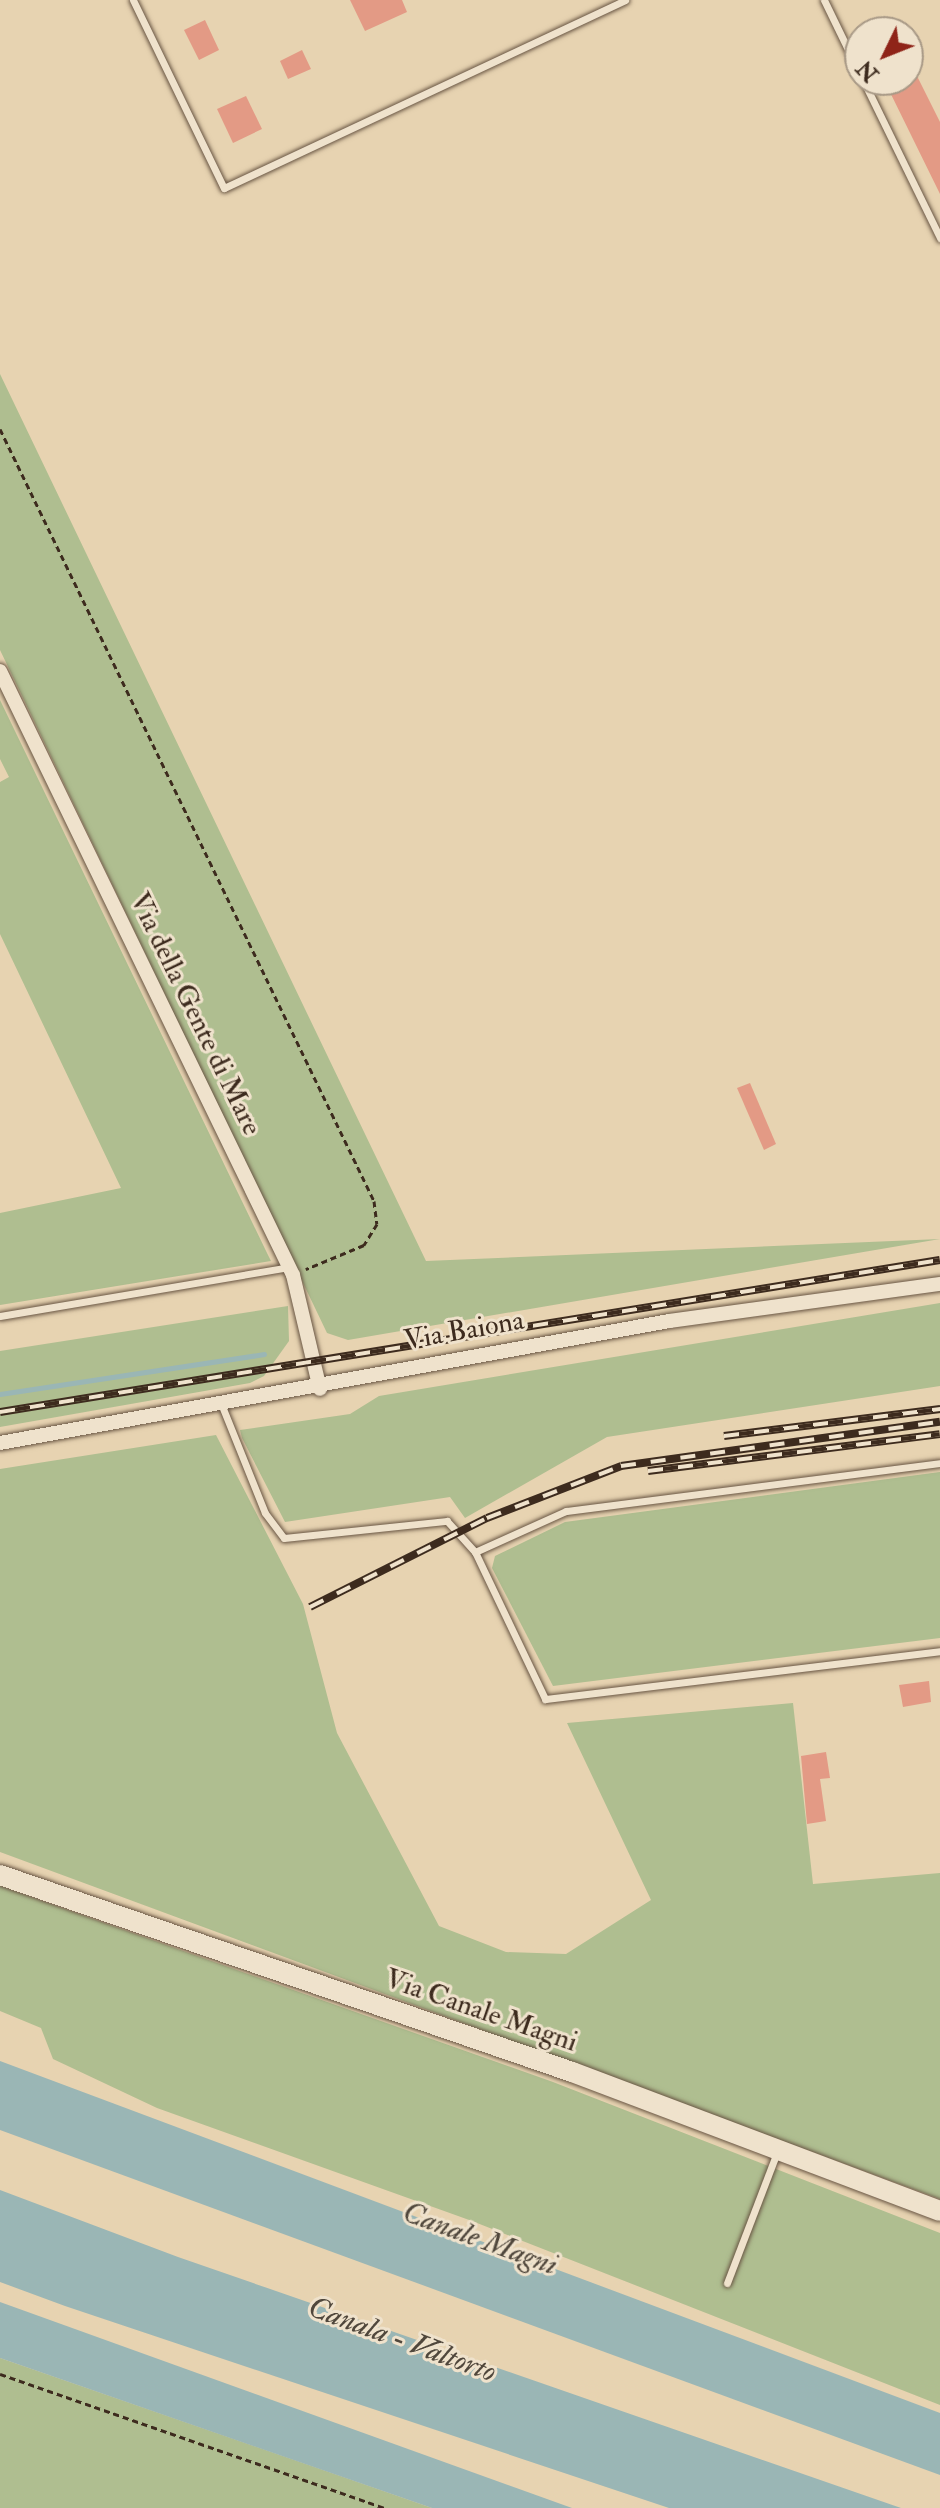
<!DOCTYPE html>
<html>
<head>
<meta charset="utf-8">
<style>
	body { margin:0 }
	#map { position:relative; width:940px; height:2508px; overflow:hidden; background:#e7d3b1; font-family:"IM FELL Double Pica",serif }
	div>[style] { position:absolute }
	.green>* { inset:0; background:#afbe90 }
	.water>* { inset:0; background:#9ab6b5 }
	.stream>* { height:5px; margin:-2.5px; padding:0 2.5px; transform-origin:2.5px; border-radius:2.5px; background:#9ab6b5 }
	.building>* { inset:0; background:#e39a85 }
	.path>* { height:3px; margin-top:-1.5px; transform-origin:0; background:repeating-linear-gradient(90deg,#3d2b1e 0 6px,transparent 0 10px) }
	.roads { filter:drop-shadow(0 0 2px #685543) drop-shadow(0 0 2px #685543) }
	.lane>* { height:7px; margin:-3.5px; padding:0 3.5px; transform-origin:3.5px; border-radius:3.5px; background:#efe2cc }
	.street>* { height:14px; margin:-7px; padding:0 7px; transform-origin:7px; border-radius:7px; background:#efe2cc }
	.secondary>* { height:20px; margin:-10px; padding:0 10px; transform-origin:10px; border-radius:10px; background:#efe2cc }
	.rail>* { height:8px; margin-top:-4px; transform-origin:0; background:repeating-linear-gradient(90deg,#efe2cc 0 15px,#3d2b1e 0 30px); box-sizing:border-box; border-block:2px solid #3d2b1e }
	span { translate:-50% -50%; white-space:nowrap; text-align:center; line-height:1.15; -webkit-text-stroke:6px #efe2cc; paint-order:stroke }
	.street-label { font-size:28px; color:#3d2b1e }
	.water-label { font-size:30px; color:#50473c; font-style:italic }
	.north { position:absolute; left:844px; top:16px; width:80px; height:80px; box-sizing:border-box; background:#efe2cc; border:2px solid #a89986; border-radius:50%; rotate:227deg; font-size:22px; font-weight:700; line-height:32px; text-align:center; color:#3d2b1e }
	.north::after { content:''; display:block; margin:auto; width:28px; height:36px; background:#8f2418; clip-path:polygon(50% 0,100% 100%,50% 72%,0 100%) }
</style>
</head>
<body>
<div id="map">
	<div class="green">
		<div style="clip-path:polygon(0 374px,426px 1261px,940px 1239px,348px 1340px,327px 1333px,0 650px)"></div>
		<div style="clip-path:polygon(0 700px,267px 1253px,271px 1261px,0 1305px,0 1213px,121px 1188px,0 934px,0 782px,9px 777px,0 759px)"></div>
		<div style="clip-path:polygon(940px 1303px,940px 1386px,607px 1437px,465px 1518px,450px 1497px,285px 1522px,242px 1438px,240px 1430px,350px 1414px,379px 1396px)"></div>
		<div style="clip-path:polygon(288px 1306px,289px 1341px,264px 1376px,250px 1383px,0 1427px,0 1351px)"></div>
		<div style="clip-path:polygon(216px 1435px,303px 1604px,337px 1733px,439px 1926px,506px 1952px,566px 1954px,651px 1900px,567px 1723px,793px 1703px,813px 1884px,940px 1873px,940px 2199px,0 1852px,0 1469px)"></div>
		<div style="clip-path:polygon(940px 1472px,940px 1638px,553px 1686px,492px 1568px,495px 1556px,565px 1522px)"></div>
		<div style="clip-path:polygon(0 1886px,553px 2082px,940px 2233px,940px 2405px,472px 2221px,157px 2108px,53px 2059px,41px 2028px,0 2011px)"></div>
		<div style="clip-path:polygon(0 2358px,346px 2478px,432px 2508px,0 2508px)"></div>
	</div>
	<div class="water">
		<div style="clip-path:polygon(0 2061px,940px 2413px,940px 2475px,0 2130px)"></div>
		<div style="clip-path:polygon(0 2190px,178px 2257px,901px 2508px,669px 2508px,65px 2306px,0 2282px)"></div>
		<div style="clip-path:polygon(0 2302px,572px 2508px,432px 2508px,0 2358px)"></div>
	</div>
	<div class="stream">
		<div style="left:0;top:1394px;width:267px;rotate:-8.6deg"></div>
	</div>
	<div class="building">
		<div style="clip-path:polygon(350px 0,402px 0,407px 12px,365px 31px)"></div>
		<div style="clip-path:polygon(205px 20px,219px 50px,199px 60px,184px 30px)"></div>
		<div style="clip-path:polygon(302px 50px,311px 69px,288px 79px,280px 61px)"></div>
		<div style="clip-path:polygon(908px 58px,940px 122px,940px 194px,884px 80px,908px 80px)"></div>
		<div style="clip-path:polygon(246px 96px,262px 129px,233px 143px,217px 109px)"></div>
		<div style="clip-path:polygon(750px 1083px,776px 1144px,764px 1150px,737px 1088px)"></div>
		<div style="clip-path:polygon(929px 1681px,931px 1702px,903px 1707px,899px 1685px)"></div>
		<div style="clip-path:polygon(826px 1752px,830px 1778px,820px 1779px,826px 1821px,807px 1824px,801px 1756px)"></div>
	</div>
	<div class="path">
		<div style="left:0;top:429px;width:858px;rotate:64.15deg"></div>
		<div style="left:374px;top:1201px;width:23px;rotate:83deg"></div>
		<div style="left:377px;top:1224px;width:25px;rotate:122deg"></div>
		<div style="left:364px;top:1245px;width:63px;rotate:157.5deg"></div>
		<div style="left:0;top:2374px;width:407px;rotate:19.2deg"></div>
	</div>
	<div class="roads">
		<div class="lane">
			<div style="left:133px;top:0;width:209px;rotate:64.2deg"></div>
			<div style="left:224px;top:188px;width:443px;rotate:-25.1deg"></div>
			<div style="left:824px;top:0;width:82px;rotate:64.1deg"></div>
			<div style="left:863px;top:80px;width:176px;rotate:64deg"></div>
			<div style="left:0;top:1316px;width:293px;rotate:-9.6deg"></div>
			<div style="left:222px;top:1406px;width:115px;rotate:68.1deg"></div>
			<div style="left:265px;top:1513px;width:31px;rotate:53deg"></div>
			<div style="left:284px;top:1538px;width:164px;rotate:-6deg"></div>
			<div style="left:447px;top:1521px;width:42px;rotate:47.9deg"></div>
			<div style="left:475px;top:1552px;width:100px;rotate:-24.3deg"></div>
			<div style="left:566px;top:1511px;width:377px;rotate:-7.3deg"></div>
			<div style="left:475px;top:1552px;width:163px;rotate:64.5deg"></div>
			<div style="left:545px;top:1699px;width:398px;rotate:-6.9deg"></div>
			<div style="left:727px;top:2283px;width:140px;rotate:-69.1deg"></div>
		</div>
		<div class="street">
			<div style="left:0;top:671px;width:671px;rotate:64.12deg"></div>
			<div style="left:293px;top:1275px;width:117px;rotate:76.7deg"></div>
			<div style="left:0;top:1443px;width:680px;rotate:-10.33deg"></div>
			<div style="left:669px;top:1321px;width:274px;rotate:-7.8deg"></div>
		</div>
		<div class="secondary">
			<div style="left:0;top:1875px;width:605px;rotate:19deg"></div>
			<div style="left:572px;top:2072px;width:393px;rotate:20.7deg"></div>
		</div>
	</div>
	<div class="rail">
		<div style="left:0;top:1412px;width:952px;rotate:-9.19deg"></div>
		<div style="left:724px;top:1436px;width:218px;rotate:-7.1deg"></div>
		<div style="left:648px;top:1471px;width:294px;rotate:-7.2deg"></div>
		<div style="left:310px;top:1607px;width:198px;rotate:-26.7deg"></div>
		<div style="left:487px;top:1518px;width:144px;rotate:-21.2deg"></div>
		<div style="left:621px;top:1466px;width:322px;rotate:-7.9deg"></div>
	</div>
	<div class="street-label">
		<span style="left:195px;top:1014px;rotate:64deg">Via della Gente di Mare</span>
		<span style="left:464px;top:1331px;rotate:-10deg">Via Baiona</span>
		<span style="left:481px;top:2011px;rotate:19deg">Via Canale Magni</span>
	</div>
	<div class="water-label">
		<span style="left:480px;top:2239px;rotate:20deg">Canale Magni</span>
		<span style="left:402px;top:2340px;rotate:20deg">Canala - Valtorto</span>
	</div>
	<div class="north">N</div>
</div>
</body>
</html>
